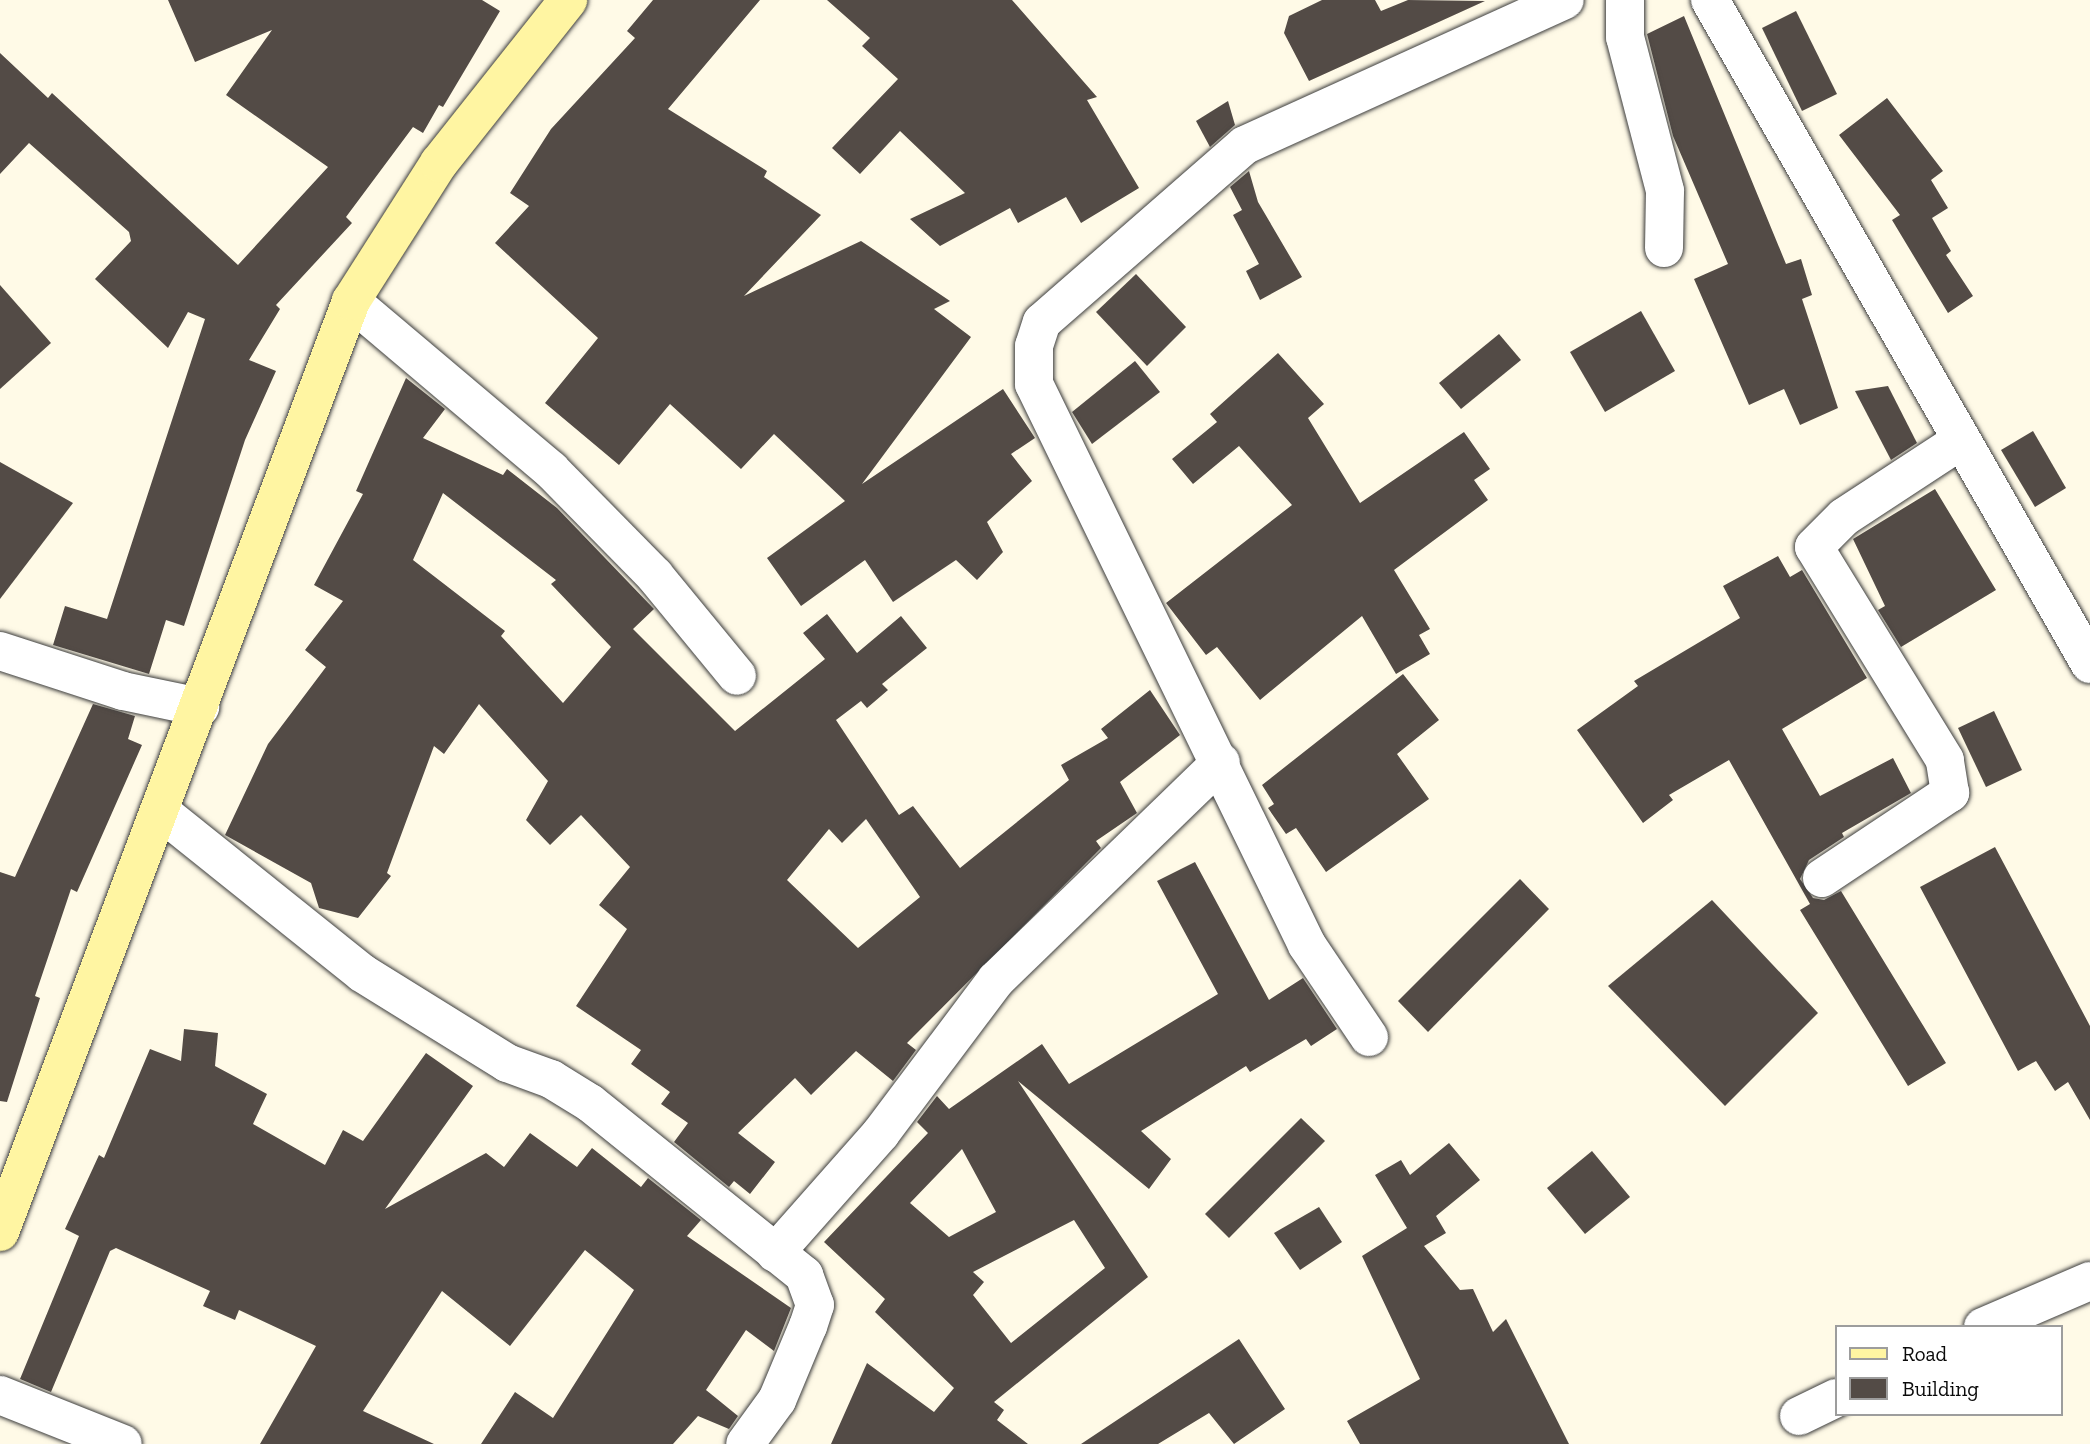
<!DOCTYPE html>
<html>
<head>
<meta charset="utf-8">
<style>
	body { margin:0 }
	#map { position:relative; width:2090px; height:1444px; overflow:hidden; background:#fffae7; font-family:"Zilla Slab",serif }
	div>[style] { position:absolute }
	.building>* { inset:0; background:#534b46 }
	.roads { filter:drop-shadow(0 0 2px #3d3d3d) drop-shadow(0 0 2px #3d3d3d) }
	.street>* { height:38px; margin:-19px; padding:0 19px; transform-origin:19px; border-radius:19px; background:#fff }
	.secondary>* { height:38px; margin:-19px; padding:0 19px; transform-origin:19px; border-radius:19px; background:#fff5a2 }
	span { translate:-50% -50%; white-space:nowrap; text-align:center; line-height:1.15; -webkit-text-stroke:7px #fff; paint-order:stroke }
	.legend { position:absolute; left:1835px; top:1325px; width:228px; height:91px; box-sizing:border-box; background:#fff; border:2px solid #9d9d9d; margin:0; padding:9px 12px; list-style:none; font-size:21px; color:#0a0a0a }
	.legend li { display:flex; align-items:center; gap:14px; height:35px }
	.legend b { width:35px; border:2px solid #9d9d9d }
</style>
</head>
<body>
<div id="map">
	<div class="building">
		<div style="clip-path:polygon(168px 0,482px 0,500px 11px,443px 107px,439px 105px,423px 133px,413px 127px,346px 217px,352px 223px,276px 305px,280px 309px,249px 360px,276px 371px,245px 440px,184px 626px,166px 620px,149px 674px,53px 645px,65px 606px,107px 619px,205px 319px,188px 312px,168px 348px,95px 279px,131px 241px,129px 232px,29px 143px,0 174px,0 53px,48px 98px,52px 93px,238px 265px,328px 167px,226px 95px,272px 30px,195px 62px)"></div>
		<div style="clip-path:polygon(653px 0,760px 0,668px 109px,767px 171px,764px 177px,821px 215px,744px 296px,861px 241px,950px 301px,934px 309px,971px 337px,862px 484px,1003px 389px,1035px 438px,1011px 454px,1032px 481px,987px 522px,1003px 552px,977px 580px,956px 560px,893px 602px,865px 560px,801px 606px,767px 558px,845px 501px,774px 434px,741px 469px,670px 404px,619px 465px,545px 403px,598px 338px,495px 243px,529px 206px,510px 193px,551px 129px,635px 38px,627px 31px)"></div>
		<div style="clip-path:polygon(827px 0,1012px 0,1097px 97px,1087px 100px,1139px 188px,1081px 223px,1066px 197px,1018px 223px,1010px 208px,940px 246px,910px 219px,965px 193px,900px 131px,860px 174px,832px 148px,898px 79px,862px 46px,870px 38px)"></div>
		<div style="clip-path:polygon(1322px 0,1375px 0,1381px 11px,1408px 0,1485px 1px,1309px 81px,1284px 33px,1289px 16px)"></div>
		<div style="clip-path:polygon(1796px 11px,1837px 94px,1802px 111px,1762px 28px)"></div>
		<div style="clip-path:polygon(1684px 16px,1786px 264px,1801px 259px,1812px 295px,1802px 299px,1838px 408px,1800px 425px,1784px 389px,1749px 405px,1694px 279px,1728px 264px,1673px 136px,1647px 34px)"></div>
		<div style="clip-path:polygon(1887px 98px,1943px 171px,1931px 180px,1948px 208px,1932px 218px,1951px 251px,1946px 255px,1973px 296px,1948px 313px,1892px 220px,1900px 215px,1839px 135px)"></div>
		<div style="clip-path:polygon(1228px 101px,1235px 125px,1210px 147px,1196px 121px)"></div>
		<div style="clip-path:polygon(1249px 171px,1258px 202px,1302px 277px,1260px 300px,1246px 271px,1259px 264px,1233px 215px,1242px 210px,1230px 187px)"></div>
		<div style="clip-path:polygon(1136px 274px,1186px 327px,1147px 366px,1096px 312px)"></div>
		<div style="clip-path:polygon(0 285px,51px 343px,0 389px)"></div>
		<div style="clip-path:polygon(1641px 311px,1675px 371px,1605px 412px,1570px 352px)"></div>
		<div style="clip-path:polygon(1499px 334px,1521px 360px,1461px 409px,1439px 383px)"></div>
		<div style="clip-path:polygon(1278px 353px,1324px 404px,1308px 418px,1360px 503px,1464px 432px,1490px 469px,1474px 480px,1488px 500px,1394px 570px,1430px 629px,1419px 635px,1430px 654px,1396px 674px,1362px 616px,1260px 700px,1217px 647px,1206px 655px,1166px 603px,1292px 505px,1239px 446px,1193px 484px,1172px 459px,1217px 422px,1210px 414px)"></div>
		<div style="clip-path:polygon(1135px 361px,1160px 392px,1092px 444px,1072px 412px)"></div>
		<div style="clip-path:polygon(evenodd,406px 378px,445px 409px,423px 438px,503px 475px,507px 469px,557px 508px,654px 609px,633px 629px,735px 731px,825px 659px,803px 633px,827px 614px,857px 653px,901px 616px,927px 648px,882px 684px,888px 690px,867px 708px,861px 701px,836px 720px,899px 815px,913px 806px,960px 868px,1069px 780px,1061px 765px,1108px 738px,1101px 729px,1150px 690px,1180px 735px,1120px 782px,1137px 813px,1096px 841px,1101px 848px,907px 1043px,916px 1050px,893px 1081px,856px 1051px,811px 1095px,795px 1078px,738px 1133px,775px 1162px,750px 1194px,734px 1181px,729px 1187px,674px 1142px,688px 1123px,661px 1104px,670px 1092px,631px 1064px,641px 1050px,576px 1006px,627px 929px,599px 905px,630px 867px,581px 815px,550px 845px,526px 820px,548px 781px,479px 704px,444px 754px,434px 746px,387px 873px,391px 876px,358px 918px,319px 908px,311px 883px,225px 835px,268px 744px,326px 667px,305px 650px,343px 601px,314px 585px,363px 494px,356px 491px,406px 378px,443px 493px,556px 580px,551px 584px,611px 647px,563px 703px,501px 636px,505px 631px,413px 560px,443px 493px,406px 378px,866px 819px,920px 897px,858px 948px,787px 880px,829px 829px,842px 843px,866px 819px)"></div>
		<div style="clip-path:polygon(1888px 386px,1917px 443px,1891px 460px,1855px 391px)"></div>
		<div style="clip-path:polygon(2033px 431px,2066px 488px,2035px 507px,2001px 450px)"></div>
		<div style="clip-path:polygon(0 462px,73px 503px,0 599px)"></div>
		<div style="clip-path:polygon(1935px 489px,1996px 590px,1901px 647px,1878px 610px,1885px 606px,1853px 539px)"></div>
		<div style="clip-path:polygon(1778px 556px,1790px 577px,1802px 570px,1867px 678px,1782px 729px,1820px 796px,1893px 758px,1911px 793px,1842px 833px,1844px 837px,1809px 860px,1800px 879px,1813px 898px,1824px 900px,1841px 891px,1946px 1063px,1908px 1086px,1800px 910px,1810px 904px,1729px 760px,1669px 795px,1673px 800px,1643px 823px,1577px 730px,1638px 686px,1634px 681px,1740px 618px,1723px 586px)"></div>
		<div style="clip-path:polygon(1403px 674px,1439px 720px,1397px 754px,1429px 799px,1326px 872px,1296px 828px,1286px 834px,1268px 808px,1274px 804px,1262px 785px)"></div>
		<div style="clip-path:polygon(93px 704px,135px 716px,128px 739px,142px 745px,77px 892px,71px 889px,35px 996px,40px 998px,7px 1102px,0 1101px,0 872px,15px 877px)"></div>
		<div style="clip-path:polygon(1994px 711px,2022px 770px,1986px 787px,1958px 728px)"></div>
		<div style="clip-path:polygon(1995px 847px,2090px 1026px,2090px 1120px,2068px 1082px,2055px 1091px,2036px 1061px,2018px 1071px,1920px 887px)"></div>
		<div style="clip-path:polygon(evenodd,1195px 862px,1269px 1000px,1303px 978px,1337px 1029px,1311px 1046px,1306px 1039px,1250px 1072px,1246px 1066px,1141px 1131px,1171px 1159px,1149px 1189px,1018px 1081px,1148px 1277px,994px 1402px,1004px 1410px,997px 1420px,1028px 1444px,831px 1444px,867px 1363px,934px 1412px,954px 1388px,875px 1312px,885px 1299px,824px 1242px,928px 1133px,917px 1122px,937px 1096px,949px 1109px,1042px 1044px,1069px 1084px,1218px 994px,1157px 881px,1195px 862px,962px 1149px,996px 1212px,949px 1237px,910px 1203px,962px 1149px,1195px 862px,1074px 1220px,1105px 1268px,1011px 1343px,973px 1295px,984px 1282px,973px 1272px,1074px 1220px)"></div>
		<div style="clip-path:polygon(1520px 879px,1549px 909px,1428px 1032px,1398px 1001px)"></div>
		<div style="clip-path:polygon(1712px 900px,1818px 1013px,1725px 1106px,1608px 986px)"></div>
		<div style="clip-path:polygon(184px 1029px,218px 1033px,215px 1066px,267px 1094px,253px 1124px,325px 1165px,343px 1130px,363px 1141px,426px 1053px,473px 1086px,385px 1209px,486px 1153px,504px 1167px,530px 1133px,577px 1167px,592px 1148px,641px 1187px,648px 1178px,701px 1220px,687px 1236px,791px 1308px,774px 1351px,746px 1330px,706px 1390px,738px 1416px,729px 1429px,698px 1416px,673px 1444px,481px 1444px,515px 1392px,553px 1418px,634px 1290px,585px 1250px,510px 1346px,442px 1291px,363px 1411px,434px 1444px,260px 1444px,316px 1346px,239px 1310px,235px 1320px,203px 1306px,210px 1291px,116px 1248px,110px 1251px,51px 1392px,20px 1379px,79px 1236px,65px 1229px,99px 1155px,104px 1158px,150px 1049px,181px 1061px)"></div>
		<div style="clip-path:polygon(1301px 1118px,1325px 1141px,1229px 1238px,1205px 1214px)"></div>
		<div style="clip-path:polygon(1449px 1143px,1480px 1180px,1436px 1216px,1446px 1233px,1424px 1246px,1460px 1290px,1473px 1289px,1493px 1332px,1506px 1319px,1569px 1444px,1360px 1444px,1347px 1421px,1420px 1379px,1362px 1256px,1407px 1228px,1375px 1175px,1401px 1160px,1410px 1175px)"></div>
		<div style="clip-path:polygon(1592px 1151px,1630px 1197px,1585px 1234px,1547px 1188px)"></div>
		<div style="clip-path:polygon(1319px 1207px,1342px 1242px,1300px 1270px,1274px 1233px)"></div>
		<div style="clip-path:polygon(1239px 1339px,1285px 1409px,1234px 1444px,1209px 1413px,1158px 1444px,1081px 1444px)"></div>
	</div>
	<div class="roads">
		<div class="street">
			<div style="left:1625px;top:0;width:37px;rotate:90deg"></div>
			<div style="left:1625px;top:37px;width:159px;rotate:75.4deg"></div>
			<div style="left:1665px;top:191px;width:57px;rotate:91deg"></div>
			<div style="left:1710px;top:0;width:765px;rotate:60.22deg"></div>
			<div style="left:351px;top:301px;width:262px;rotate:40.2deg"></div>
			<div style="left:551px;top:470px;width:148px;rotate:45.5deg"></div>
			<div style="left:655px;top:576px;width:129px;rotate:50.6deg"></div>
			<div style="left:0;top:651px;width:129px;rotate:18deg"></div>
			<div style="left:123px;top:691px;width:79px;rotate:11.7deg"></div>
			<div style="left:160px;top:811px;width:259px;rotate:38.7deg"></div>
			<div style="left:362px;top:973px;width:171px;rotate:31.8deg"></div>
			<div style="left:507px;top:1063px;width:47px;rotate:20deg"></div>
			<div style="left:551px;top:1079px;width:46px;rotate:31.6deg"></div>
			<div style="left:590px;top:1103px;width:275px;rotate:38.8deg"></div>
			<div style="left:804px;top:1275px;width:32px;rotate:70deg"></div>
			<div style="left:815px;top:1305px;width:22px;rotate:108deg"></div>
			<div style="left:808px;top:1326px;width:80px;rotate:112.7deg"></div>
			<div style="left:777px;top:1400px;width:54px;rotate:126deg"></div>
			<div style="left:1822px;top:878px;width:154px;rotate:-33.6deg"></div>
			<div style="left:1950px;top:793px;width:33px;rotate:-99deg"></div>
			<div style="left:1945px;top:760px;width:250px;rotate:-121.6deg"></div>
			<div style="left:1814px;top:547px;width:42px;rotate:-45deg"></div>
			<div style="left:1844px;top:517px;width:139px;rotate:-33.2deg"></div>
			<div style="left:1369px;top:1037px;width:111px;rotate:-124deg"></div>
			<div style="left:1307px;top:945px;width:624px;rotate:-115.95deg"></div>
			<div style="left:1034px;top:384px;width:38px;rotate:-90deg"></div>
			<div style="left:1034px;top:346px;width:25px;rotate:-72deg"></div>
			<div style="left:1042px;top:322px;width:269px;rotate:-41.1deg"></div>
			<div style="left:1245px;top:145px;width:351px;rotate:-24.4deg"></div>
			<div style="left:775px;top:1253px;width:160px;rotate:-48.5deg"></div>
			<div style="left:881px;top:1133px;width:191px;rotate:-53.1deg"></div>
			<div style="left:996px;top:980px;width:313px;rotate:-44.1deg"></div>
			<div style="left:1983px;top:1327px;width:116px;rotate:-23.3deg"></div>
			<div style="left:0;top:1395px;width:132px;rotate:21.7deg"></div>
			<div style="left:1799px;top:1416px;width:41px;rotate:-25.9deg"></div>
		</div>
		<div class="secondary">
			<div style="left:0;top:1232px;width:995px;rotate:-69.34deg"></div>
			<div style="left:351px;top:301px;width:164px;rotate:-57.5deg"></div>
			<div style="left:439px;top:163px;width:208px;rotate:-51.6deg"></div>
		</div>
	</div>
	<ul class="legend">
	<li><b style="height:9px;background:#fff5a2"></b>Road</li>
	<li><b style="height:19px;background:#534b46"></b>Building</li>
	</ul>
</div>
</body>
</html>
